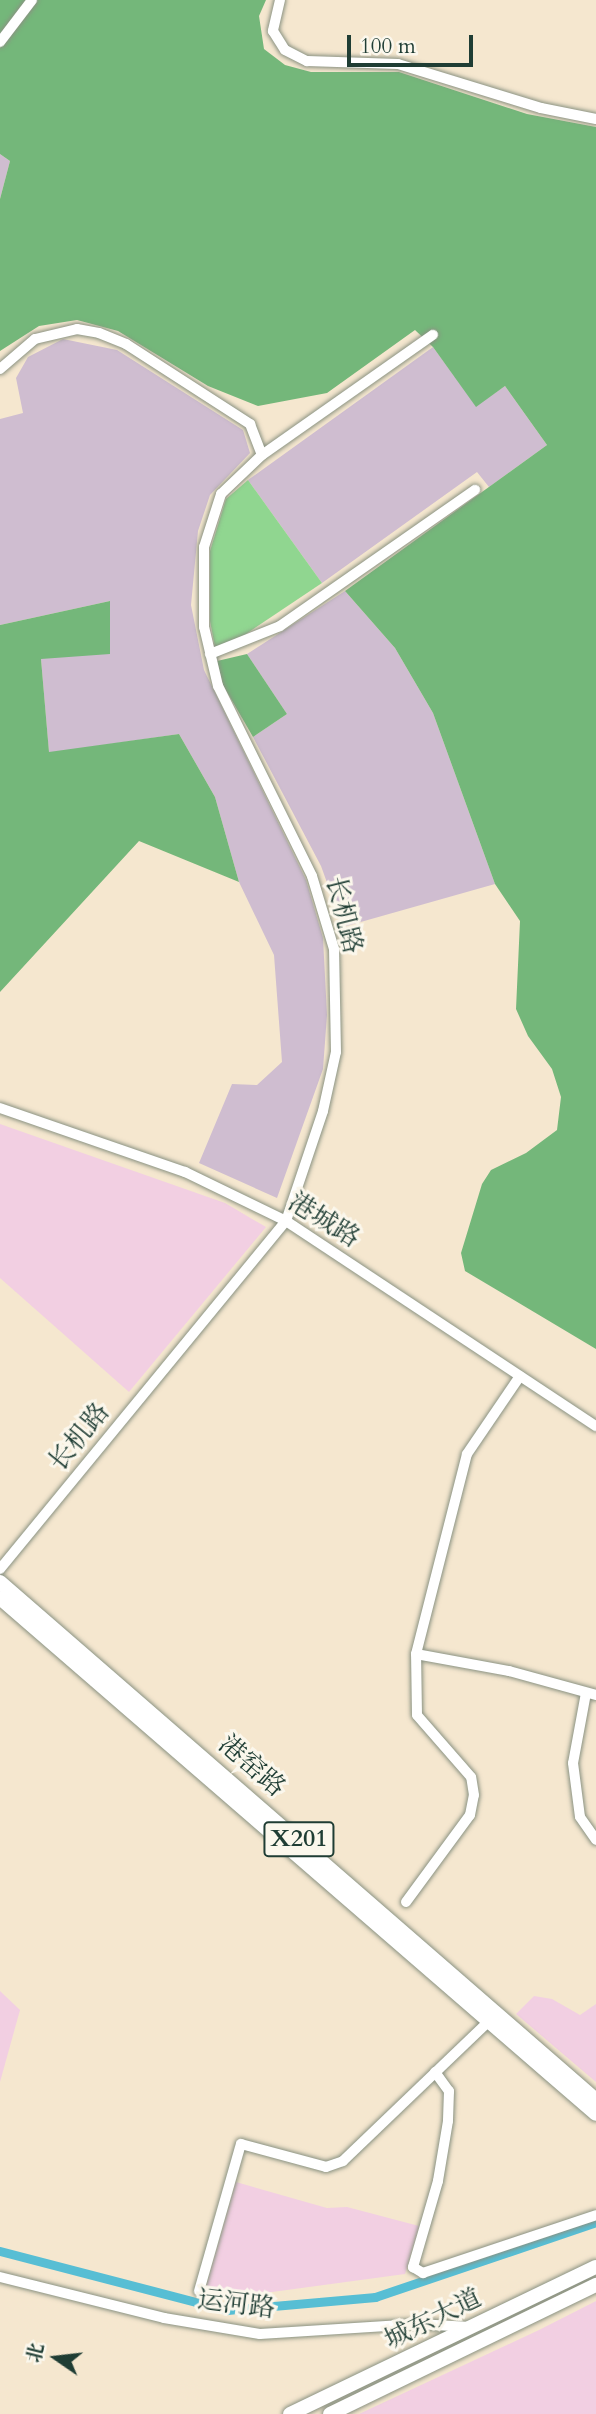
<!DOCTYPE html>
<html>
<head>
<meta charset="utf-8">
<style>
	body { margin:0 }
	#map { position:relative; width:596px; height:2414px; overflow:hidden; background:#f5e7cf; font-family:Cardo,"Noto Serif SC",serif }
	div>[style] { position:absolute }
	.built>* { inset:0; background:#f2cfe2 }
	.industrial>* { inset:0; background:#cfbdd0 }
	.green>* { inset:0; background:#90d690 }
	.forest>* { inset:0; background:#74b77a }
	.canal>* { height:9px; margin:-4.5px; padding:0 4.5px; transform-origin:4.5px; border-radius:4.5px; background:#57bed4 }
	.roads { filter:drop-shadow(0 0 2px #8a9282) drop-shadow(0 0 2px #8a9282) }
	.minor>* { height:10px; margin:-5px; padding:0 5px; transform-origin:5px; border-radius:5px; background:#fff }
	.major>* { height:14px; margin:-7px; padding:0 7px; transform-origin:7px; border-radius:7px; background:#fff }
	span { translate:-50% -50%; white-space:nowrap; text-align:center; line-height:1.15; -webkit-text-stroke:6px #fbf7ec; paint-order:stroke }
	.shield-label span { padding:2px 5px; background:#fbf7ec; border:2px solid; border-radius:5px; -webkit-text-stroke-width:0 }
	.shield-label { font-size:24px; color:#1f3d34; font-weight:700 }
	.street-label { font-size:26px; color:#1f3d34 }
	.north { position:absolute; left:21px; top:2323px; width:70px; height:70px; -webkit-text-stroke:5px #fbf7ec; paint-order:stroke; rotate:284deg; font-size:19px; font-weight:700; line-height:28px; text-align:center; color:#1f3d34 }
	.north::after { content:''; display:block; margin:auto; width:24px; height:32px; background:#1f3d34; clip-path:polygon(50% 0,100% 100%,50% 72%,0 100%) }
	.scale { position:absolute; left:347px; top:35px; width:126px; height:32px; box-sizing:border-box; border:4px solid #1f3d34; border-top:0; padding-left:9px; font-size:21px; line-height:24px; white-space:nowrap; color:#1f3d34; -webkit-text-stroke:5px #fbf7ec; paint-order:stroke }
</style>
</head>
<body>
<div id="map">
	<div class="built">
		<div style="clip-path:polygon(0 1124px,225px 1203px,266px 1227px,129px 1392px,0 1278px)"></div>
		<div style="clip-path:polygon(0 1991px,20px 2010px,0 2082px)"></div>
		<div style="clip-path:polygon(534px 1996px,552px 1999px,580px 2015px,596px 2004px,596px 2082px,516px 2014px)"></div>
		<div style="clip-path:polygon(236px 2182px,327px 2208px,347px 2207px,419px 2226px,405px 2274px,272px 2292px,233px 2294px,206px 2287px)"></div>
		<div style="clip-path:polygon(596px 2301px,596px 2414px,359px 2414px,539px 2330px)"></div>
	</div>
	<div class="industrial">
		<div style="clip-path:polygon(0 154px,10px 161px,0 199px)"></div>
		<div style="clip-path:polygon(63px 339px,117px 350px,243px 430px,250px 453px,210px 495px,198px 531px,191px 605px,204px 670px,306px 880px,323px 938px,327px 1015px,323px 1069px,277px 1198px,199px 1163px,232px 1084px,257px 1085px,282px 1062px,274px 955px,239px 882px,215px 797px,179px 734px,49px 753px,41px 659px,110px 601px,0 625px,0 419px,23px 413px,16px 378px,28px 357px)"></div>
		<div style="clip-path:polygon(433px 347px,476px 406px,505px 386px,547px 445px,489px 487px,477px 472px,322px 583px,248px 480px)"></div>
		<div style="clip-path:polygon(345px 591px,395px 648px,433px 713px,495px 884px,343px 927px,321px 866px,253px 737px,287px 714px,247px 654px)"></div>
	</div>
	<div class="green">
		<div style="clip-path:polygon(248px 480px,322px 583px,237px 640px,215px 647px,210px 621px,210px 551px,226px 499px)"></div>
	</div>
	<div class="forest">
		<div style="clip-path:polygon(0 0,266px 0,259px 16px,264px 49px,285px 65px,311px 72px,399px 72px,527px 114px,596px 127px,596px 1349px,465px 1271px,461px 1253px,482px 1184px,491px 1170px,526px 1153px,557px 1130px,561px 1097px,552px 1069px,528px 1036px,516px 1009px,520px 921px,495px 884px,433px 713px,395px 648px,345px 591px,547px 445px,505px 386px,476px 407px,433px 347px,415px 330px,327px 393px,258px 406px,208px 386px,118px 331px,77px 320px,39px 326px,0 351px,0 199px,10px 161px,0 154px)"></div>
		<div style="clip-path:polygon(110px 601px,110px 654px,41px 659px,49px 752px,179px 734px,215px 797px,239px 882px,139px 841px,0 992px,0 625px)"></div>
		<div style="clip-path:polygon(247px 654px,287px 714px,253px 737px,223px 685px,217px 661px)"></div>
	</div>
	<div class="canal">
		<div style="left:0;top:2251px;width:235px;rotate:14.6deg"></div>
		<div style="left:227px;top:2310px;width:149px;rotate:-5deg"></div>
		<div style="left:375px;top:2297px;width:233px;rotate:-18.7deg"></div>
	</div>
	<div class="roads">
		<div class="minor">
			<div style="left:280px;top:0;width:32px;rotate:103deg"></div>
			<div style="left:273px;top:31px;width:22px;rotate:58deg"></div>
			<div style="left:285px;top:50px;width:25px;rotate:27deg"></div>
			<div style="left:307px;top:61px;width:91px;rotate:1.9deg"></div>
			<div style="left:398px;top:64px;width:150px;rotate:17.1deg"></div>
			<div style="left:541px;top:108px;width:56px;rotate:11.3deg"></div>
			<div style="left:0;top:42px;width:53px;rotate:-52.7deg"></div>
			<div style="left:0;top:369px;width:46px;rotate:-40.6deg"></div>
			<div style="left:35px;top:339px;width:43px;rotate:-13.4deg"></div>
			<div style="left:77px;top:329px;width:22px;rotate:10deg"></div>
			<div style="left:99px;top:333px;width:29px;rotate:22deg"></div>
			<div style="left:126px;top:344px;width:148px;rotate:32.8deg"></div>
			<div style="left:250px;top:424px;width:33px;rotate:69deg"></div>
			<div style="left:210px;top:654px;width:75px;rotate:-21.8deg"></div>
			<div style="left:280px;top:626px;width:238px;rotate:-34.9deg"></div>
			<div style="left:0;top:1108px;width:196px;rotate:19.1deg"></div>
			<div style="left:185px;top:1172px;width:112px;rotate:25.9deg"></div>
			<div style="left:286px;top:1221px;width:372px;rotate:33.5deg"></div>
			<div style="left:0;top:1569px;width:450px;rotate:-50.6deg"></div>
			<div style="left:286px;top:1221px;width:116px;rotate:-71.4deg"></div>
			<div style="left:323px;top:1111px;width:60px;rotate:-77.6deg"></div>
			<div style="left:336px;top:1052px;width:103px;rotate:-91.1deg"></div>
			<div style="left:334px;top:949px;width:76px;rotate:-106.8deg"></div>
			<div style="left:312px;top:876px;width:212px;rotate:-116.3deg"></div>
			<div style="left:218px;top:686px;width:61px;rotate:-103.3deg"></div>
			<div style="left:204px;top:627px;width:80px;rotate:-90deg"></div>
			<div style="left:204px;top:547px;width:56px;rotate:-72.2deg"></div>
			<div style="left:221px;top:494px;width:57px;rotate:-43.6deg"></div>
			<div style="left:262px;top:455px;width:209px;rotate:-35.1deg"></div>
			<div style="left:416px;top:1654px;width:95px;rotate:10.4deg"></div>
			<div style="left:509px;top:1671px;width:90px;rotate:15.4deg"></div>
			<div style="left:586px;top:1693px;width:71px;rotate:100.5deg"></div>
			<div style="left:573px;top:1763px;width:54px;rotate:82.6deg"></div>
			<div style="left:580px;top:1817px;width:28px;rotate:55deg"></div>
			<div style="left:406px;top:1902px;width:108px;rotate:-53.7deg"></div>
			<div style="left:470px;top:1815px;width:20px;rotate:-79deg"></div>
			<div style="left:474px;top:1795px;width:18px;rotate:-99deg"></div>
			<div style="left:471px;top:1777px;width:82px;rotate:-131.1deg"></div>
			<div style="left:417px;top:1715px;width:61px;rotate:-90.9deg"></div>
			<div style="left:416px;top:1654px;width:206px;rotate:-75.7deg"></div>
			<div style="left:467px;top:1454px;width:94px;rotate:-55.8deg"></div>
			<div style="left:435px;top:2072px;width:24px;rotate:54deg"></div>
			<div style="left:449px;top:2091px;width:30px;rotate:92deg"></div>
			<div style="left:448px;top:2121px;width:61px;rotate:99.5deg"></div>
			<div style="left:438px;top:2181px;width:90px;rotate:106.2deg"></div>
			<div style="left:413px;top:2267px;width:12px;rotate:31deg"></div>
			<div style="left:423px;top:2273px;width:182px;rotate:-18.5deg"></div>
			<div style="left:0;top:2277px;width:169px;rotate:14deg"></div>
			<div style="left:164px;top:2318px;width:97px;rotate:9.5deg"></div>
			<div style="left:260px;top:2334px;width:158px;rotate:-3.6deg"></div>
			<div style="left:418px;top:2324px;width:52px;rotate:3.3deg"></div>
			<div style="left:199px;top:2291px;width:153px;rotate:-74.1deg"></div>
			<div style="left:241px;top:2144px;width:88px;rotate:15.1deg"></div>
			<div style="left:326px;top:2167px;width:18px;rotate:-19deg"></div>
			<div style="left:343px;top:2161px;width:204px;rotate:-43.8deg"></div>
		</div>
		<div class="major">
			<div style="left:0;top:1582px;width:790px;rotate:40.99deg"></div>
			<div style="left:0;top:1598px;width:788px;rotate:40.89deg"></div>
			<div style="left:290px;top:2414px;width:339px;rotate:-25.7deg"></div>
			<div style="left:330px;top:2414px;width:296px;rotate:-25.9deg"></div>
		</div>
	</div>
	<div class="shield-label">
		<span style="left:299px;top:1839px">X201</span>
	</div>
	<div class="street-label">
		<span style="left:344px;top:915px;rotate:76deg">长机路</span>
		<span style="left:324px;top:1220px;rotate:32deg">港城路</span>
		<span style="left:79px;top:1437px;rotate:-51deg">长机路</span>
		<span style="left:252px;top:1766px;rotate:41deg">港窑路</span>
		<span style="left:236px;top:2304px;rotate:7deg">运河路</span>
		<span style="left:433px;top:2319px;rotate:-26deg">城东大道</span>
	</div>
	<div class="north">北</div>
	<div class="scale">100 m</div>
</div>
</body>
</html>
